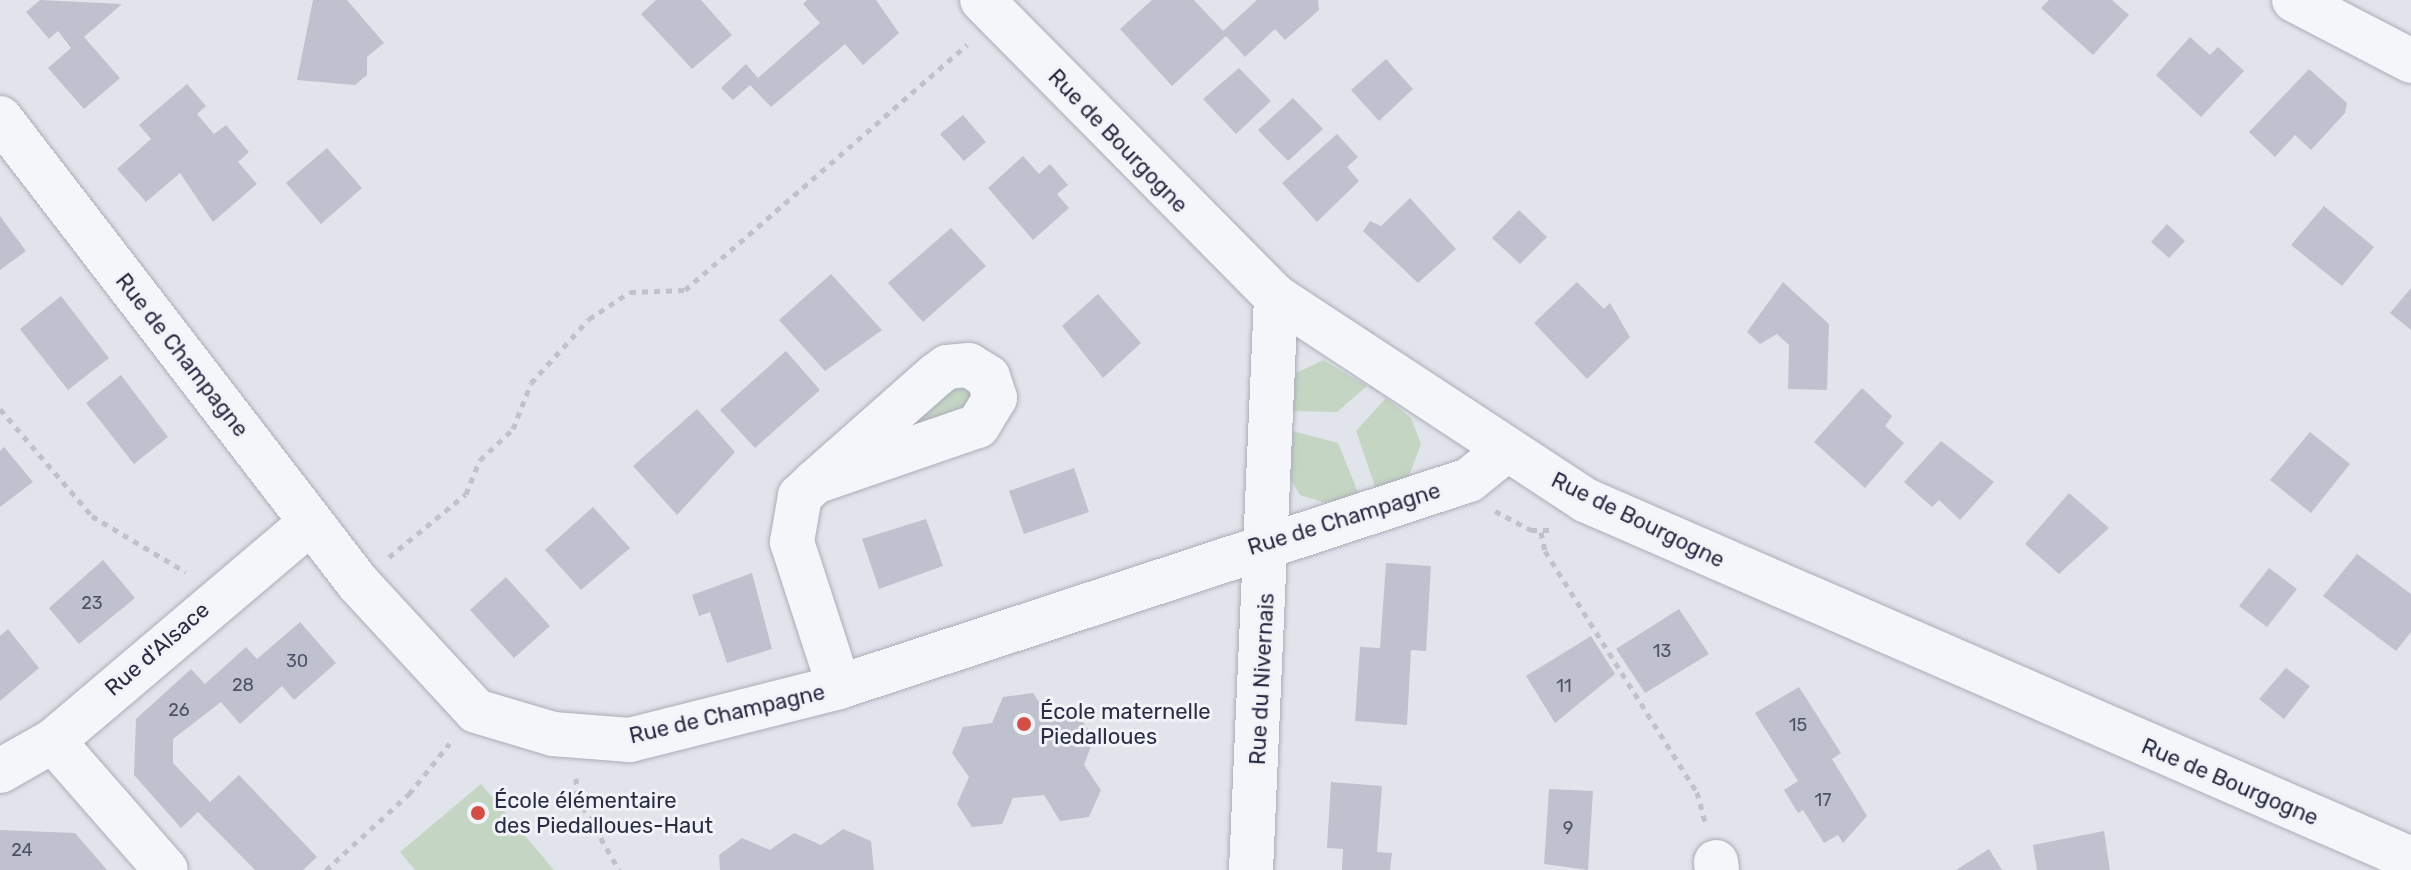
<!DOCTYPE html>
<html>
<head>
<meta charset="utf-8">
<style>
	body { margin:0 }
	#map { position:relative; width:2411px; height:870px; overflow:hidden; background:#e2e4eb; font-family:Rubik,sans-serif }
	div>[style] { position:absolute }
	.green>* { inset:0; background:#c4d5c3 }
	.building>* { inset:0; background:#bfc1ce }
	.path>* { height:5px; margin-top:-2.5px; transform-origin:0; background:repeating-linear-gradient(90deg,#c0c2ca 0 6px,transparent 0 12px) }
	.roads { filter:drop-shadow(0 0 2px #aaadb9) drop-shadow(0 0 2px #aaadb9) }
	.minor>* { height:44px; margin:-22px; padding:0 22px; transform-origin:22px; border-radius:22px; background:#f5f6f9 }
	.dots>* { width:22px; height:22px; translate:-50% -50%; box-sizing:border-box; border:4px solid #f2f3f8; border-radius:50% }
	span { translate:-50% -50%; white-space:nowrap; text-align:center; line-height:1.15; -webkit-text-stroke:6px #f2f3f8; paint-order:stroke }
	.number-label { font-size:18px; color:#4e5266 }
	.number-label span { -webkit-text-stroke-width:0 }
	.street-label { font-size:22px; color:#292d44 }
	.poi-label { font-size:22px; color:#292d44 }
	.left { translate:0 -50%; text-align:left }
</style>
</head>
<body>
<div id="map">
	<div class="green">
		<div style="clip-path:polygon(1323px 360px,1367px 386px,1337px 412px,1287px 411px,1290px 376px)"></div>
		<div style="clip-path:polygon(970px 380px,980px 410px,895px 429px,934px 393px)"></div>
		<div style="clip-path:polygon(1386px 398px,1411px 418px,1421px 444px,1409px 476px,1377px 492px,1356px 431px)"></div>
		<div style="clip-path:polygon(1285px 429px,1338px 443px,1360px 497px,1329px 504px,1300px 495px,1285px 470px)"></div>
		<div style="clip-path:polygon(481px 784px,554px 870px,415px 870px,400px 852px)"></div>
	</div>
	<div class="building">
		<div style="clip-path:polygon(40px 0,122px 4px,84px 37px,120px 78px,84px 109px,48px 68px,71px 48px,58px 31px,49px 39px,26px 12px)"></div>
		<div style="clip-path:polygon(313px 0,347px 0,384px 43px,367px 57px,367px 75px,355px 85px,297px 80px)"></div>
		<div style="clip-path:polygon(656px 0,701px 0,732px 35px,692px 69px,641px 14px)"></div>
		<div style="clip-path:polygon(807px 0,876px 0,899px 33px,863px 65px,845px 44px,771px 107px,750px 85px,733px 100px,721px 88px,746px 64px,758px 78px,820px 23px,803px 4px)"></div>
		<div style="clip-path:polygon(1152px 0,1194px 0,1223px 31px,1257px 0,1318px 0,1319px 10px,1285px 40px,1275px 29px,1245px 57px,1226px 36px,1172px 86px,1120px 29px)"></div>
		<div style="clip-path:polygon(2049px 0,2112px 0,2129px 15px,2093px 55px,2041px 8px)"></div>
		<div style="clip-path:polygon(2190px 37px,2210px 55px,2218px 47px,2244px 71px,2201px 117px,2156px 75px)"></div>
		<div style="clip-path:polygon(1386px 59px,1413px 89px,1379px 121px,1351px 90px)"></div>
		<div style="clip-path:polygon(1239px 68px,1271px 101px,1236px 134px,1203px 99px)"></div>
		<div style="clip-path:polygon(2309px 69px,2347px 103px,2345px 113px,2311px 150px,2295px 135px,2275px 157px,2249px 132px)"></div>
		<div style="clip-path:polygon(187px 84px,206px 106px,197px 114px,214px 134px,226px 125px,249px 152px,238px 162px,257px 184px,213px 222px,180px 173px,146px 202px,117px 169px,151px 139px,139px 125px)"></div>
		<div style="clip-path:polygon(1293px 98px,1323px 129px,1288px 161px,1258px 130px)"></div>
		<div style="clip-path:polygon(963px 115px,986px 142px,964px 161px,940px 134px)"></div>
		<div style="clip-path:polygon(1337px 134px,1358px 157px,1347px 167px,1359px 181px,1317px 222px,1282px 183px)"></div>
		<div style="clip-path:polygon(327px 148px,362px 188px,321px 224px,286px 183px)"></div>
		<div style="clip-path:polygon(1023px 156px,1039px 174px,1050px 164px,1068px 185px,1057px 194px,1069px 208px,1033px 240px,988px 188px)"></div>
		<div style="clip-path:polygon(1410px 198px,1456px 249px,1418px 283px,1363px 231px,1370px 221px,1381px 226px)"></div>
		<div style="clip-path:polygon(2324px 206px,2374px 247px,2342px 286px,2291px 245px)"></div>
		<div style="clip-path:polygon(1519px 210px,1547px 237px,1520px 264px,1492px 238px)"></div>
		<div style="clip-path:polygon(0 216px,26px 251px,0 270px)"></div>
		<div style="clip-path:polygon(2167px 224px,2185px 241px,2169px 258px,2151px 242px)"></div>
		<div style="clip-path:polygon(951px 228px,986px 266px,923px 322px,888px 283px)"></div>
		<div style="clip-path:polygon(831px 274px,882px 330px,825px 371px,779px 320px)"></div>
		<div style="clip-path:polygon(1577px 282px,1604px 309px,1610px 303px,1630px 337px,1587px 379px,1534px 323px)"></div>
		<div style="clip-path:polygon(1783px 282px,1829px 324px,1827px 390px,1788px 389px,1789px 345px,1777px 334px,1760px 344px,1747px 332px)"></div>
		<div style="clip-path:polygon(2411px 288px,2411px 330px,2390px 313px)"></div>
		<div style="clip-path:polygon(1098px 294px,1141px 343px,1103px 378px,1062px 326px)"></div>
		<div style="clip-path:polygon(61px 296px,109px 358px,68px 390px,20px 329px)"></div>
		<div style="clip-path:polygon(786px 351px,820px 390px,755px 448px,720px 410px)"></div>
		<div style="clip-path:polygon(121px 375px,168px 437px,134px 464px,86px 403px)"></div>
		<div style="clip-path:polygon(1862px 388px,1892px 416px,1885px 426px,1904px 443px,1865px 488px,1814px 442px)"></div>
		<div style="clip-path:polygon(697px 409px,735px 452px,677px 515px,633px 466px)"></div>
		<div style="clip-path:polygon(2310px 432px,2350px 464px,2311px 513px,2270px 480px)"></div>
		<div style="clip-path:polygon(1941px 441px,1994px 482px,1960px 520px,1939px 500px,1932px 507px,1904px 482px)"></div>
		<div style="clip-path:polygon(4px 447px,33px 482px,0 507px,0 451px)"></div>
		<div style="clip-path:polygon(1074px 468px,1089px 512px,1024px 534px,1009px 491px)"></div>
		<div style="clip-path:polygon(2069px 493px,2109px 528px,2059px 574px,2025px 544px)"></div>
		<div style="clip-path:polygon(593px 507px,630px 548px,581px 590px,545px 550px)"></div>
		<div style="clip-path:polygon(926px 519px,943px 566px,879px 589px,862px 539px)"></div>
		<div style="clip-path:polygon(2357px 554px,2411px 594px,2411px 632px,2396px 651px,2323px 596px)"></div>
		<div style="clip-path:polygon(103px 560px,135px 598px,79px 644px,49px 608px)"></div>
		<div style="clip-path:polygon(1386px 563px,1431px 566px,1426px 651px,1411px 650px,1407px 725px,1355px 721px,1360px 647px,1380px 648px)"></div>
		<div style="clip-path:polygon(2269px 568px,2297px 589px,2267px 627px,2239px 606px)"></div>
		<div style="clip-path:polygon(752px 573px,772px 649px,727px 663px,710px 612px,699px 616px,692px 595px)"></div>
		<div style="clip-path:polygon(506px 577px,550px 626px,514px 658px,470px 610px)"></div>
		<div style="clip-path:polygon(1679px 609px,1709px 654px,1645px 693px,1616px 649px)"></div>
		<div style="clip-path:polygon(300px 622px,336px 663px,294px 700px,282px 686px,240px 724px,221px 702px,173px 739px,173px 763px,210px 802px,239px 775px,317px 857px,303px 870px,255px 870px,198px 812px,181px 828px,134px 775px,136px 719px,191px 669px,205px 684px,246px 647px,257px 659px)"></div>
		<div style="clip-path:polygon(8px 629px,39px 668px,0 701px,0 636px)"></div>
		<div style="clip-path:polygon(1591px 636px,1615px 674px,1555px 723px,1526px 676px)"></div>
		<div style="clip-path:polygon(2286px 668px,2310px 686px,2284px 719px,2259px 699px)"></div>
		<div style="clip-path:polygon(1799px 687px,1841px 753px,1832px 759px,1867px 816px,1843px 843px,1838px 835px,1824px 843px,1803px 810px,1798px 813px,1784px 790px,1798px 781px,1755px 713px)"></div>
		<div style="clip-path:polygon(1033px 693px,1050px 718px,1077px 714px,1094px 738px,1084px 765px,1101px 790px,1089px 817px,1060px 821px,1044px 795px,1013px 798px,1002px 824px,972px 827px,957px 804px,969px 777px,952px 753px,963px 727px,992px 723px,1003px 697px)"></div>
		<div style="clip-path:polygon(1331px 782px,1382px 786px,1377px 852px,1392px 853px,1390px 870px,1342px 870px,1343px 849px,1327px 848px)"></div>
		<div style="clip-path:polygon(1549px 789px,1593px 791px,1588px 870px,1544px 864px)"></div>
		<div style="clip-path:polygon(843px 829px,871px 841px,874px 870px,720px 870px,719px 855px,742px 838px,770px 850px,794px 833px,821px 845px)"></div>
		<div style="clip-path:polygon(0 830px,75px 833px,107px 870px,0 870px)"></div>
		<div style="clip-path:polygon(2104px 831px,2110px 870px,2037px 870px,2033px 845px)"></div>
		<div style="clip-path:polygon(1989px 849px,2002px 870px,1956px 870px)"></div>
	</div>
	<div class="path">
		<div style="left:0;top:409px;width:141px;rotate:49.3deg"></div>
		<div style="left:92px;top:516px;width:109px;rotate:30.8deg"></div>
		<div style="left:1495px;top:511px;width:41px;rotate:27.8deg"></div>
		<div style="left:1531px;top:530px;width:21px"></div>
		<div style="left:1541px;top:532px;width:19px;rotate:78deg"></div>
		<div style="left:1545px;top:551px;width:285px;rotate:57.8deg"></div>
		<div style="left:1697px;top:792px;width:31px;rotate:75deg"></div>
		<div style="left:389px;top:557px;width:99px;rotate:-39.3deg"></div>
		<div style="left:466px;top:494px;width:37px;rotate:-68deg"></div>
		<div style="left:480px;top:460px;width:45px;rotate:-43.2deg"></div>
		<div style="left:513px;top:429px;width:49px;rotate:-68.6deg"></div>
		<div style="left:531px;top:383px;width:86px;rotate:-47.8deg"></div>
		<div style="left:589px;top:319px;width:49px;rotate:-33.4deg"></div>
		<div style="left:630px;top:292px;width:55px;rotate:-2.1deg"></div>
		<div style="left:685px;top:290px;width:374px;rotate:-41deg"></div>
		<div style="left:576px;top:778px;width:18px;rotate:87deg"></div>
		<div style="left:577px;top:796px;width:85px;rotate:60.4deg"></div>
		<div style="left:326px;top:870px;width:113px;rotate:-42.5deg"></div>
		<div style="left:409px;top:794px;width:65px;rotate:-51.2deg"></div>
	</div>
	<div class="roads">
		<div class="minor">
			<div style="left:982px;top:0;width:418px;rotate:45.3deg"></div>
			<div style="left:1276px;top:297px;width:370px;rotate:33.3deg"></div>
			<div style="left:1585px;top:500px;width:901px;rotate:23.49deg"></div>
			<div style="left:2294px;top:0;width:132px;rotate:27.5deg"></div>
			<div style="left:0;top:118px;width:587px;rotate:52.41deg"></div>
			<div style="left:358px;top:583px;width:174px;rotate:47.3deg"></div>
			<div style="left:476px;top:711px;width:80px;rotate:16.6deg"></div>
			<div style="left:553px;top:734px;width:77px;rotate:4.5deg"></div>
			<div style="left:630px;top:740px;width:216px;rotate:-14.2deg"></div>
			<div style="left:839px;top:687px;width:663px;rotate:-18.19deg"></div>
			<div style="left:1469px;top:480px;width:46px;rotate:-38.9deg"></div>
			<div style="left:815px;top:482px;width:172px;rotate:-19deg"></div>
			<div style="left:978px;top:426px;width:33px;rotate:-59deg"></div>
			<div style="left:995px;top:398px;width:22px;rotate:-108deg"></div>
			<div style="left:988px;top:377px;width:22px;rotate:-148deg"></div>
			<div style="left:969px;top:365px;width:22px;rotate:175deg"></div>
			<div style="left:947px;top:367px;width:14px;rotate:144deg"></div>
			<div style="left:936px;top:375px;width:162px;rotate:138.5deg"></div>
			<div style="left:815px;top:482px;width:21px;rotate:137deg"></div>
			<div style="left:800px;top:496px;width:47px;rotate:99.9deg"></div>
			<div style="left:792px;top:542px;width:152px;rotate:72deg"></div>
			<div style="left:53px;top:741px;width:171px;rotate:48.8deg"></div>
			<div style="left:0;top:771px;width:61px;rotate:-29.5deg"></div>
			<div style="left:53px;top:741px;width:338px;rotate:-40.3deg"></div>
			<div style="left:1716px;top:862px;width:8px;rotate:83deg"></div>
			<div style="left:1251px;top:870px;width:574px;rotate:-87.5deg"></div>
		</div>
	</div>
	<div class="dots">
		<div style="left:1024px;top:724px;background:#d34f45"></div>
		<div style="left:478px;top:813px;background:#d34f45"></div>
	</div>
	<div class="number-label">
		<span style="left:92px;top:603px">23</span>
		<span style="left:1662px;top:651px">13</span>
		<span style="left:297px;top:661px">30</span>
		<span style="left:243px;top:685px">28</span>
		<span style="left:1564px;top:686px">11</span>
		<span style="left:179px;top:710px">26</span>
		<span style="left:1798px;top:725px">15</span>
		<span style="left:1823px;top:800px">17</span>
		<span style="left:1568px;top:828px">9</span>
		<span style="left:22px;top:850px">24</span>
	</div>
	<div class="street-label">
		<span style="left:1118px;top:141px;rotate:46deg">Rue de Bourgogne</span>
		<span style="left:182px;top:355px;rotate:52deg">Rue de Champagne</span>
		<span style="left:1344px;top:519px;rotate:-17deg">Rue de Champagne</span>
		<span style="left:1638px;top:520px;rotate:26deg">Rue de Bourgogne</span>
		<span style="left:157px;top:649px;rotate:-41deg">Rue d'Alsace</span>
		<span style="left:1262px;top:679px;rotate:-87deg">Rue du Nivernais</span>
		<span style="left:727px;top:714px;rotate:-13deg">Rue de Champagne</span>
		<span style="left:2230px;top:782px;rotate:23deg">Rue de Bourgogne</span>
	</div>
	<div class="poi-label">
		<span class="left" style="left:1040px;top:724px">École maternelle<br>Piedalloues</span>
		<span class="left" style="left:494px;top:813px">École élémentaire<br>des Piedalloues-Haut</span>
	</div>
</div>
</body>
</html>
